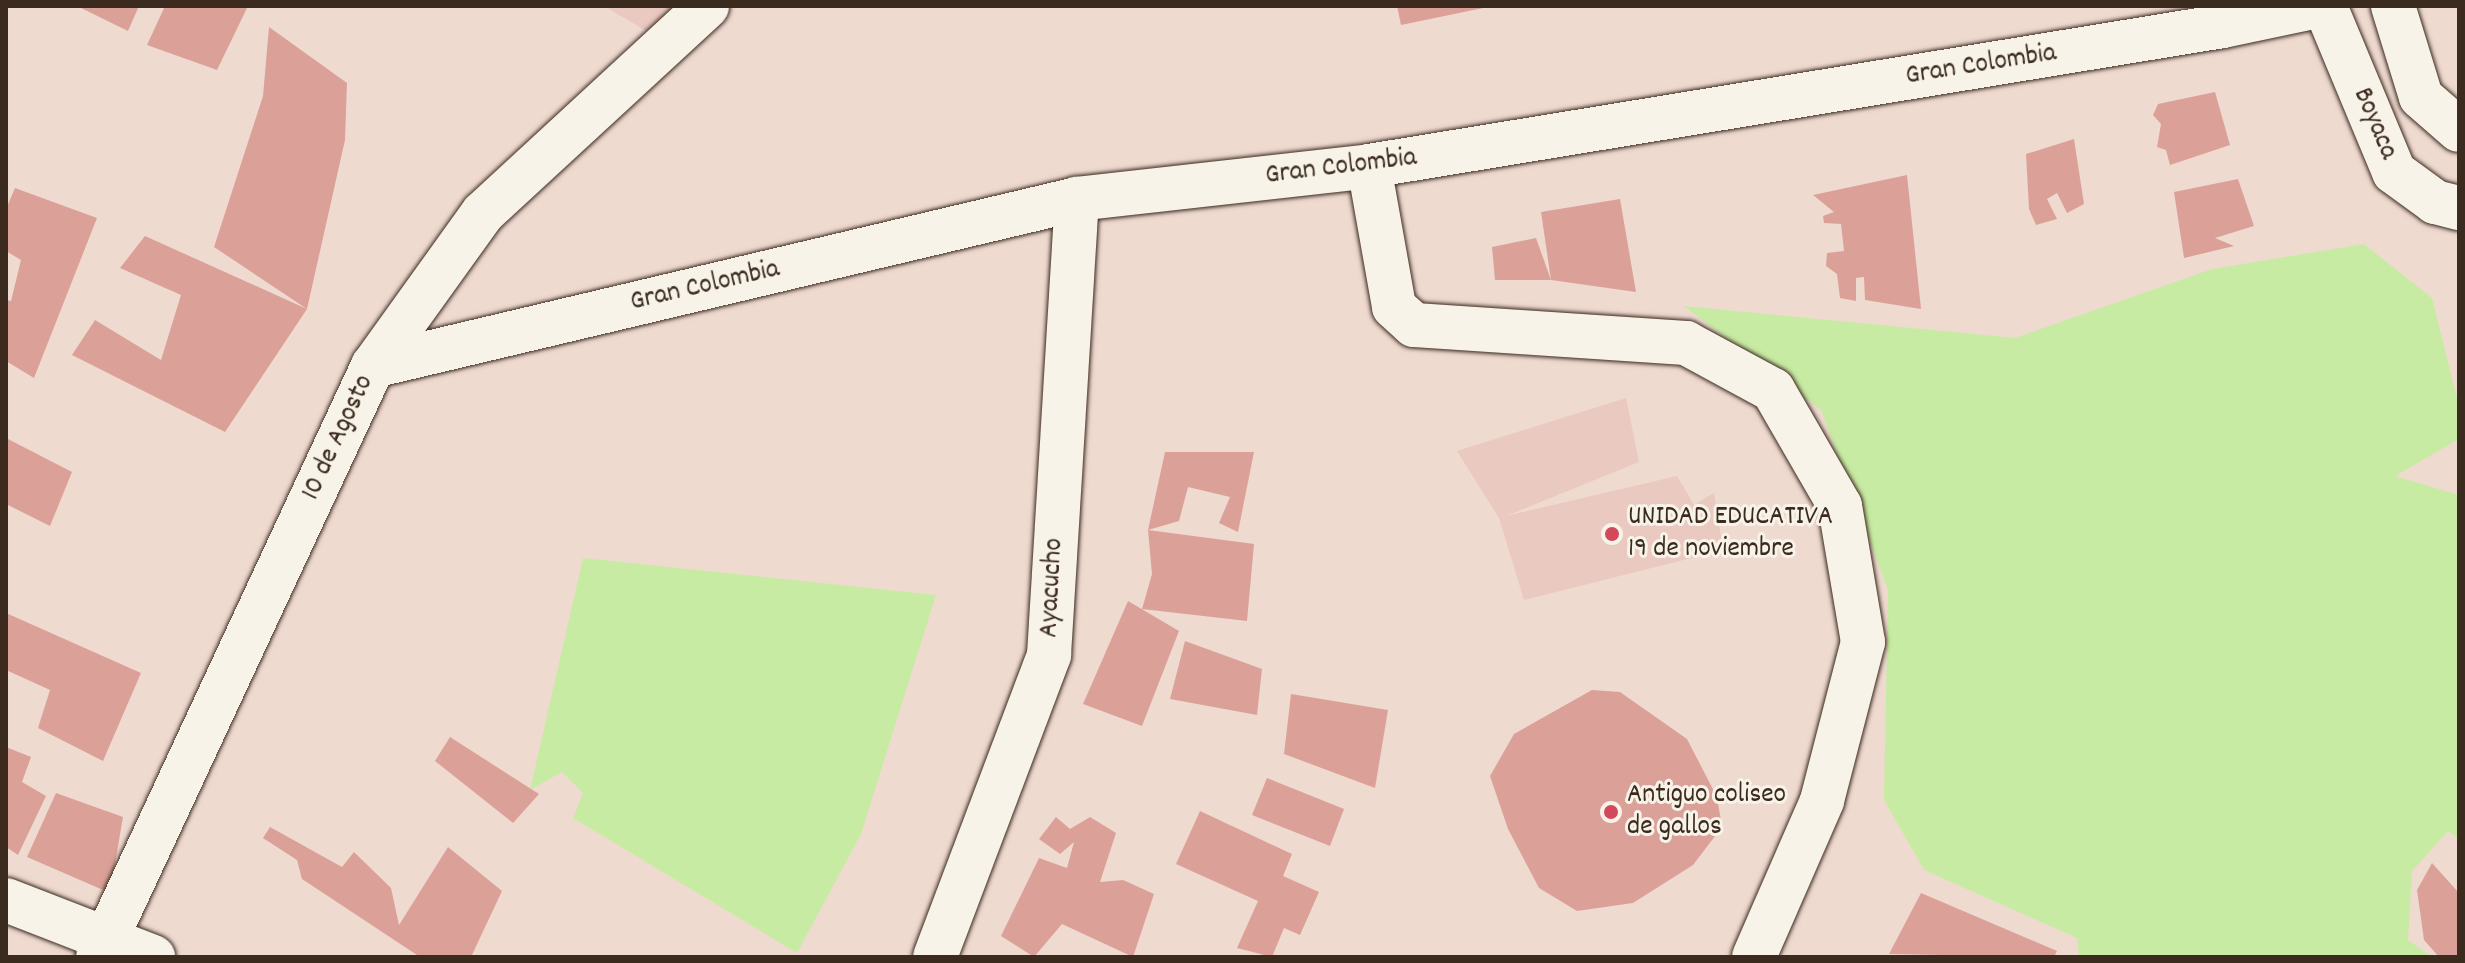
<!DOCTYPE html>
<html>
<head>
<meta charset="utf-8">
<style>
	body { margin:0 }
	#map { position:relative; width:2465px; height:963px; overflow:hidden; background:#efdad0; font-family:Dekko,sans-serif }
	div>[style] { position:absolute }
	.built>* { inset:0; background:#e9c9c0 }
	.green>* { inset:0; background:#c8eba4 }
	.building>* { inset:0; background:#dba199 }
	.roads { filter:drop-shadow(0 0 2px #3b2a1e) drop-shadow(0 0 2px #3b2a1e) }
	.minor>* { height:44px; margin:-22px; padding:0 22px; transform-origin:22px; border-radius:22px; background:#f7f3e8 }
	.major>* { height:44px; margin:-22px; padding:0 22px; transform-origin:22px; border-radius:22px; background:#f7f3e8 }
	.dots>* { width:22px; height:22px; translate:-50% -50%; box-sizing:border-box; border:4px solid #f7f3e8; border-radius:50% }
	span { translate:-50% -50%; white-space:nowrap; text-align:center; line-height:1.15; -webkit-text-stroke:6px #f7f3e8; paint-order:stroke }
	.street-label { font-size:28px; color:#3b2a1e }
	.poi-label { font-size:28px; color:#3b2a1e }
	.left { translate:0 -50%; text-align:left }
	.frame { position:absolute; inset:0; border:8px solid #3b2a1e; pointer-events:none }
</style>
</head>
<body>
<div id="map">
	<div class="built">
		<div style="clip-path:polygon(604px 6px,684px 6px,655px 36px)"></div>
		<div style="clip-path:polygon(1626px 398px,1639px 462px,1506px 516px,1677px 476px,1694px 505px,1714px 493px,1723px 550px,1524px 600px,1499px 518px,1457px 451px)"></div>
	</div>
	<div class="green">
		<div style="clip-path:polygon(2364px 244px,2432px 298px,2459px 406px,2459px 439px,2395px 476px,2459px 495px,2459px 839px,2448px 831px,2412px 871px,2408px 940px,2432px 957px,2079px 957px,2077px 938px,1924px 870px,1884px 800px,1888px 590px,1821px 410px,1684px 306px,2015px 338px,2212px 269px)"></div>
		<div style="clip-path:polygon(583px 558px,936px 595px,861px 834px,797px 953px,573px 818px,583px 793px,562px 772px,530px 790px)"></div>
	</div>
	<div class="building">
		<div style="clip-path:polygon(77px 6px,139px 6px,128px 31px)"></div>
		<div style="clip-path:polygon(165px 6px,248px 6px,217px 70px,147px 45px)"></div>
		<div style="clip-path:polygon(1397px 6px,1487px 6px,1488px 7px,1401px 25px)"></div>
		<div style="clip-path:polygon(269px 27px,347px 83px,345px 140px,307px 309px,225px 432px,72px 355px,95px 320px,161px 360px,181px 295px,120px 268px,145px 236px,307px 309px,214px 247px,263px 96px)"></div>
		<div style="clip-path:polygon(2215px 92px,2230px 145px,2170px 165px,2166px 150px,2157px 147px,2161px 124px,2153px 115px,2158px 104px)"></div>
		<div style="clip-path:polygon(2074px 139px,2084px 204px,2067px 213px,2057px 193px,2047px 199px,2057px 219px,2036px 225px,2029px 209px,2026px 154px)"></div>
		<div style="clip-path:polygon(1907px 175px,1921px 309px,1865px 300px,1864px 277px,1856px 278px,1856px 301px,1840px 298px,1837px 274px,1826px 266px,1827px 253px,1844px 251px,1841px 224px,1824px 223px,1823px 216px,1834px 212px,1813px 195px)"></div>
		<div style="clip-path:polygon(2238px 179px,2254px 226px,2215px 238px,2234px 246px,2184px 258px,2174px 192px)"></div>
		<div style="clip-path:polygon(15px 188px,97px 218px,34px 378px,6px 361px,6px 300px,11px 301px,21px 260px,6px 251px,6px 209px)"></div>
		<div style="clip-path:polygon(1620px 199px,1636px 292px,1551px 280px,1541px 212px)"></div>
		<div style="clip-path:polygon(1536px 238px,1551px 280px,1495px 280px,1492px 247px)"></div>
		<div style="clip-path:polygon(6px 438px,72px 472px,50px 526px,6px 504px)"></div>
		<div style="clip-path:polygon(1165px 452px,1254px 452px,1238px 532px,1219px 523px,1230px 497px,1188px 487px,1179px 521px,1148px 530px)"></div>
		<div style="clip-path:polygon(1148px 530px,1254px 544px,1247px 621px,1142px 609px,1152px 574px)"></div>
		<div style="clip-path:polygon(1128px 601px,1179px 631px,1142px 726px,1083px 704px)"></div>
		<div style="clip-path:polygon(6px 613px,141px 673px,103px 761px,38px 728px,50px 690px,6px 670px)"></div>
		<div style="clip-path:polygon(1185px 641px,1262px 669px,1257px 715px,1170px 699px)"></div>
		<div style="clip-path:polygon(1592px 690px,1620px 692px,1687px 739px,1717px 797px,1722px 827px,1693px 865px,1633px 903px,1577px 911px,1539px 888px,1508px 829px,1490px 776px,1514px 734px)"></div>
		<div style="clip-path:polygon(1291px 694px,1388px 710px,1375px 788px,1284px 754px)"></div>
		<div style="clip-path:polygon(450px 737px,539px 794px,513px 823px,435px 761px)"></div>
		<div style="clip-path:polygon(6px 747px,31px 757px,22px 782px,46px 796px,18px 855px,6px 847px)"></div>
		<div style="clip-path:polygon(1267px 778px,1344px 809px,1330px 846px,1252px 815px)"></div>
		<div style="clip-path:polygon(56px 793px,123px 817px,110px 893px,27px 857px)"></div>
		<div style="clip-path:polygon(1200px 811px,1292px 854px,1283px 876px,1319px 892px,1300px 935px,1284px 928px,1272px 957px,1237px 948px,1258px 901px,1176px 864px)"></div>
		<div style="clip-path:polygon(1056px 817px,1070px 829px,1090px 817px,1116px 833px,1100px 882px,1123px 880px,1154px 894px,1133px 957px,1062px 924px,1034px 957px,1001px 936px,1039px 858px,1067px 868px,1074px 842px,1060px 854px,1039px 839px)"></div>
		<div style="clip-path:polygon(270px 827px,342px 867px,354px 852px,391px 888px,399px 925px,448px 847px,502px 891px,471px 957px,420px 957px,302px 879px,297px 860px,263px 838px)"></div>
		<div style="clip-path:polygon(2432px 863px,2459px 893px,2459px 957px,2439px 957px,2424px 940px,2417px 890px)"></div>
		<div style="clip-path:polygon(1921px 893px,2057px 951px,2054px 957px,1889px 954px)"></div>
	</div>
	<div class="roads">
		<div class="minor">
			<div style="left:2325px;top:6px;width:180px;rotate:67.4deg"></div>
			<div style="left:2394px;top:172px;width:51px;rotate:36.2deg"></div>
			<div style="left:2435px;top:202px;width:25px;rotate:14deg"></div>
			<div style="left:2393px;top:6px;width:95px;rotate:72.9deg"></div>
			<div style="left:2421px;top:97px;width:50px;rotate:41deg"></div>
			<div style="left:1369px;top:166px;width:143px;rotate:79.9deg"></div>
			<div style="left:1394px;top:307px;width:27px;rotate:42deg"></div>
			<div style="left:1414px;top:325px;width:273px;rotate:3.8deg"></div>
			<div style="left:1686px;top:343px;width:99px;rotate:28.4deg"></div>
			<div style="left:1773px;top:390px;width:134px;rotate:60deg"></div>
			<div style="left:1840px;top:506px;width:138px;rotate:80.4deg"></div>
			<div style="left:1863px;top:642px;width:164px;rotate:104.5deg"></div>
			<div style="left:1822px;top:801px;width:170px;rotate:113.6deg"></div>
			<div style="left:373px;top:366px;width:724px;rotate:-13.34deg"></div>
			<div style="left:1077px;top:199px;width:294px;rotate:-6.4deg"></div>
			<div style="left:1369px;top:166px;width:865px;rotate:-9.31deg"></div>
			<div style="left:2223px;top:26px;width:97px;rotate:-11.9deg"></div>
			<div style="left:98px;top:957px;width:652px;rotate:-65.05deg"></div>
			<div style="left:373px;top:366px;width:188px;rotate:-54.3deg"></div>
			<div style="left:483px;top:213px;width:305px;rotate:-42.7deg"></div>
			<div style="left:935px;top:957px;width:323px;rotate:-69.3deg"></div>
			<div style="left:1049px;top:655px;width:457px;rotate:-86.5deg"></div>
		</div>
		<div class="major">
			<div style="left:6px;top:900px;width:158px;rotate:21.2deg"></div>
		</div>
	</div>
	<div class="dots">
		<div style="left:1612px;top:534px;background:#d1495b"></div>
		<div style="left:1611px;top:812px;background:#d1495b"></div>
	</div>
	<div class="street-label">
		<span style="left:1981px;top:66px;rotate:-9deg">Gran Colombia</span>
		<span style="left:2374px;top:124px;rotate:67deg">Boyaca</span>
		<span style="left:1341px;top:168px;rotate:-7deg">Gran Colombia</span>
		<span style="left:705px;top:287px;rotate:-13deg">Gran Colombia</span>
		<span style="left:339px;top:438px;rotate:-65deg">10 de Agosto</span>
		<span style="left:1053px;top:588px;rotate:-87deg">Ayacucho</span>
	</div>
	<div class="poi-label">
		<span class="left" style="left:1628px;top:534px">UNIDAD EDUCATIVA<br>19 de noviembre</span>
		<span class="left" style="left:1627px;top:812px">Antiguo coliseo<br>de gallos</span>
	</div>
	<div class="frame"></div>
</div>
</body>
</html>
